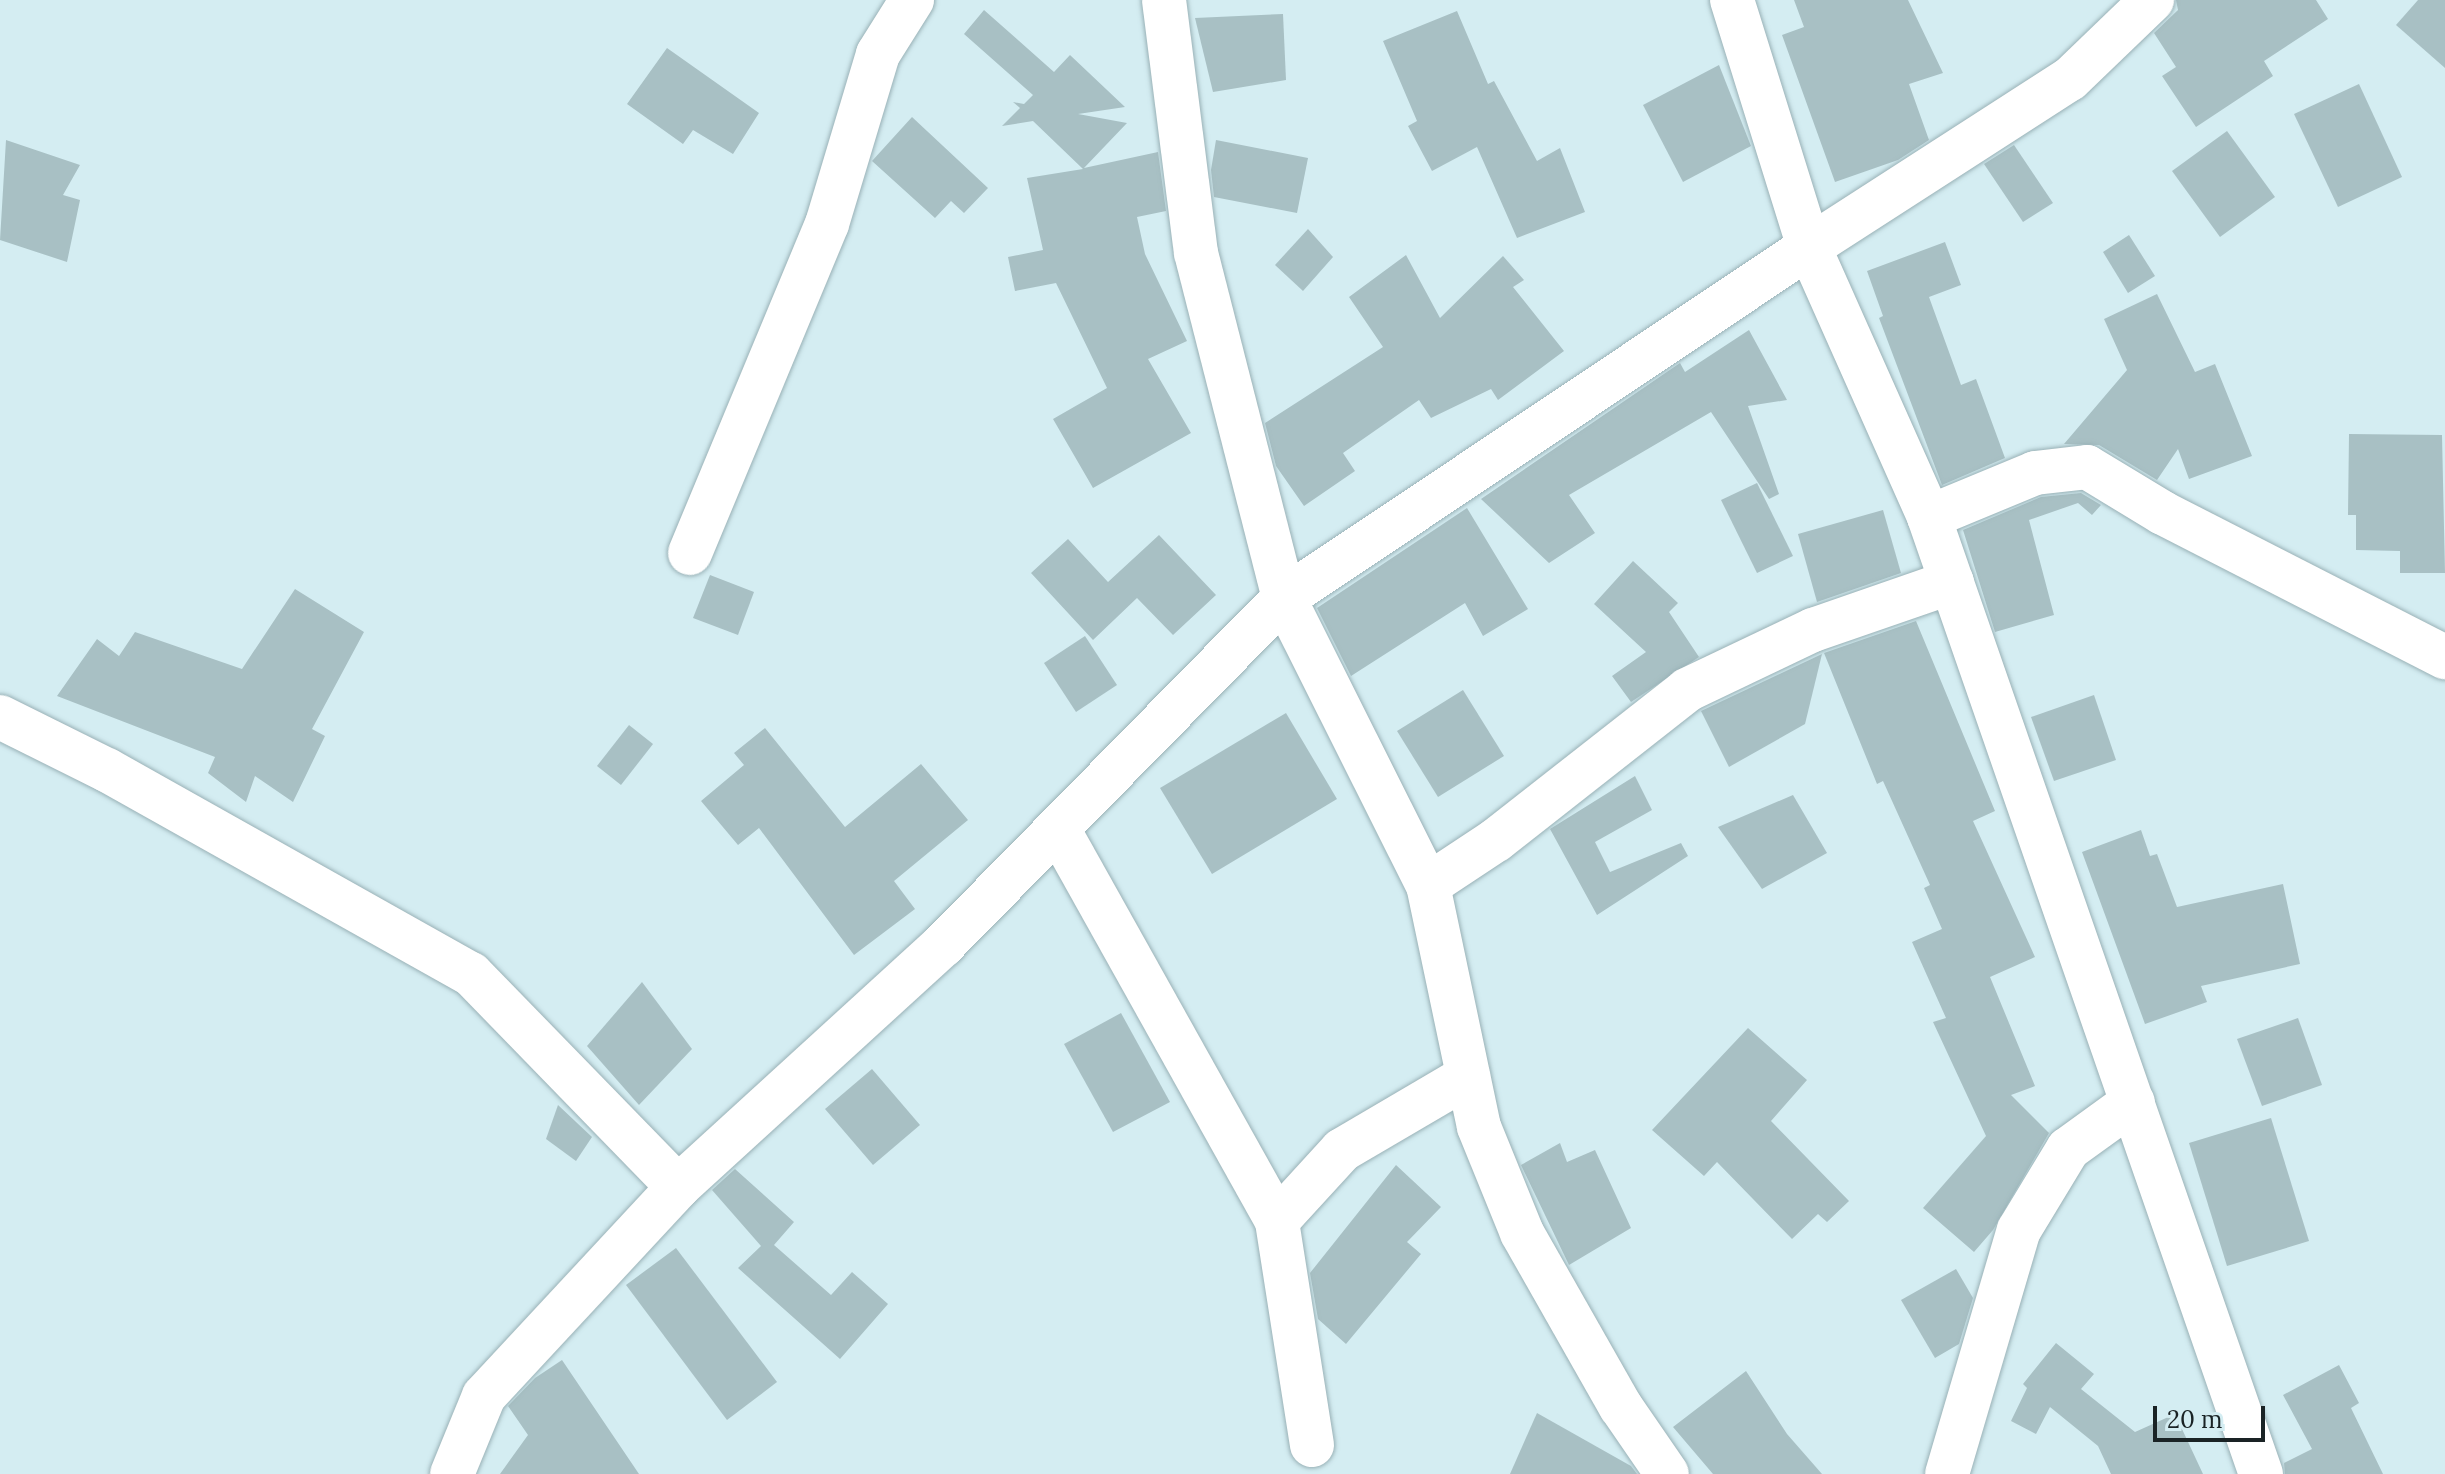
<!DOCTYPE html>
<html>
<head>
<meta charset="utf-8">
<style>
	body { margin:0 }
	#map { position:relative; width:2445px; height:1474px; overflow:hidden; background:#d4edf2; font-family:Lora,serif }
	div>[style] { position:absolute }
	.building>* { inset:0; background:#a8c0c4 }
	.roads { filter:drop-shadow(0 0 2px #99b1b6) drop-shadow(0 0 2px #99b1b6) }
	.street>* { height:44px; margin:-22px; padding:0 22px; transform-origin:22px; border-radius:22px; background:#fff }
	.secondary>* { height:44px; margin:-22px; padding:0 22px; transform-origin:22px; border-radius:22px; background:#fff }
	span { translate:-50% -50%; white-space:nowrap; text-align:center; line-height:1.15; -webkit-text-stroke:6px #d4edf2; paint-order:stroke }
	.scale { position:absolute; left:2153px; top:1406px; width:112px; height:36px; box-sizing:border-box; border:4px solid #1a2325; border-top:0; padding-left:10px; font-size:24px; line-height:28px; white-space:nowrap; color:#1a2325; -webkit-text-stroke:6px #d4edf2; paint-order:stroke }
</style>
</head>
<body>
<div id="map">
	<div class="building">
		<div style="clip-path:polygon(1794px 0,1908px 0,1943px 73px,1909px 84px,1929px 140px,1898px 160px,1835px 182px,1782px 35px,1804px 27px)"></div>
		<div style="clip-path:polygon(2176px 0,2316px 0,2328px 19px,2264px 61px,2273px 76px,2196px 127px,2162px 76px,2176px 67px,2154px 33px,2178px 10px)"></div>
		<div style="clip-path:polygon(2418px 0,2445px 0,2445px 68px,2396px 25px)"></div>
		<div style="clip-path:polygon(984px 10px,1054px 72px,1070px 55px,1125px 107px,1078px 114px,1127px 123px,1084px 168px,1158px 152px,1166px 211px,1137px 217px,1145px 254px,1187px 341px,1148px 359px,1191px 433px,1093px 488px,1053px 419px,1107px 388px,1056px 283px,1015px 291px,1008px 257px,1043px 250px,1027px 178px,1083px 169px,1033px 121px,1002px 126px,1020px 108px,1013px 102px,1024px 104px,1033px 95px,964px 34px)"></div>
		<div style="clip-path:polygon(1457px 11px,1488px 84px,1494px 81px,1537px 161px,1560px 148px,1585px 212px,1517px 238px,1477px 147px,1432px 171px,1408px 126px,1417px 121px,1383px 41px)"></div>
		<div style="clip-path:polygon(1283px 14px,1286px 80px,1213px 92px,1195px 18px)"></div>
		<div style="clip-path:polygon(667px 48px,759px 113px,733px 154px,693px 130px,683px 144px,627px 104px)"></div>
		<div style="clip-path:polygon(1719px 65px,1751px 146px,1683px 182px,1643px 105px)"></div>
		<div style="clip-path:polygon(2359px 84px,2402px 177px,2338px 207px,2294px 114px)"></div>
		<div style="clip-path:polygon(912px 117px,988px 188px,964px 213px,951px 201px,935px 218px,872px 161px)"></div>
		<div style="clip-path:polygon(2227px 131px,2275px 197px,2220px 237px,2172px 171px)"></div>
		<div style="clip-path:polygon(6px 140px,80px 165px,63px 195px,80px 200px,67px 262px,0 240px)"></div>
		<div style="clip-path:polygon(1216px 140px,1308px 158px,1297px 213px,1214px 197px,1211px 170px)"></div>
		<div style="clip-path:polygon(2014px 145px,2053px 203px,2023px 222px,1984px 164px)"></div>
		<div style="clip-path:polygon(1308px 229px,1333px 257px,1303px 291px,1275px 265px)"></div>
		<div style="clip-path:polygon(2129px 235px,2155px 276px,2128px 293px,2103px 252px)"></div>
		<div style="clip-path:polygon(1945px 242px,1961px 285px,1929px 297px,1961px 385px,1976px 379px,2005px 458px,1942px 485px,1879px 318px,1883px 316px,1867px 271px)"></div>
		<div style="clip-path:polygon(1406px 255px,1440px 318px,1503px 256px,1524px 280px,1513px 287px,1564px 351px,1498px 400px,1491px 389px,1431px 418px,1419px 400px,1343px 453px,1355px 471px,1304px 506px,1276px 466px,1265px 423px,1383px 347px,1349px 297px)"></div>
		<div style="clip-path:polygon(2157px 294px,2195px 372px,2215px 364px,2252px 456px,2189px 479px,2178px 449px,2157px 480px,2099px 445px,2064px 444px,2127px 370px,2104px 319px)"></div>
		<div style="clip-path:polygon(1749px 330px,1787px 400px,1748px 406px,1779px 494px,1769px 499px,1711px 412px,1569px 495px,1595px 533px,1549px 563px,1481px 499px,1680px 363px,1685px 372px)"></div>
		<div style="clip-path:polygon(2349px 434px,2442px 435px,2445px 573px,2400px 573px,2400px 551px,2356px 550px,2356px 515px,2348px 515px)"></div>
		<div style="clip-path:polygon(1757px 483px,1793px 556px,1757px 573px,1721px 500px)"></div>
		<div style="clip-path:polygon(2081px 493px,2101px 505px,2092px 515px,2078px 503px,2029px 520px,2054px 615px,1995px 632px,1963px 530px,2041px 497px)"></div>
		<div style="clip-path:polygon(1467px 508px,1528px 609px,1483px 636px,1465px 603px,1351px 676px,1317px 608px)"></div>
		<div style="clip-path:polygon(1883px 510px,1901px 573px,1817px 602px,1798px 534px)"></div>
		<div style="clip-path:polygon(1159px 535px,1216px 595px,1173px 635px,1137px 598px,1093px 640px,1031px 573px,1068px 539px,1108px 582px)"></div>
		<div style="clip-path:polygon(1633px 561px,1678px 603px,1669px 612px,1699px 657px,1631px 702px,1612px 676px,1646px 652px,1594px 604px)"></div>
		<div style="clip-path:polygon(710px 575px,754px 592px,738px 635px,693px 618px)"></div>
		<div style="clip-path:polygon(295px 589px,364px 632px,312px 729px,325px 736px,293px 802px,255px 776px,246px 802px,208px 773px,215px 757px,57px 696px,97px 639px,119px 656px,135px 632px,242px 669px)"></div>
		<div style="clip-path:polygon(1916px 621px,1995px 811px,1973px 821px,2035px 957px,1990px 977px,2035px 1086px,2011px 1095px,2049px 1133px,1993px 1230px,1974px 1252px,1923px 1208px,1986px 1136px,1933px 1022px,1946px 1018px,1912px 942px,1942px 929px,1924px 888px,1930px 885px,1883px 781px,1877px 784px,1824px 653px)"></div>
		<div style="clip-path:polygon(1085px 636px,1117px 685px,1076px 712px,1044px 663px)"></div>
		<div style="clip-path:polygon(1822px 654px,1805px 724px,1729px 767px,1701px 711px)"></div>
		<div style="clip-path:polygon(1463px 690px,1504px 756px,1438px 797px,1397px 731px)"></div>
		<div style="clip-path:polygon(2094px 695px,2116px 760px,2054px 781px,2031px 717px)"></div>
		<div style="clip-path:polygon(1286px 713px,1337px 799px,1212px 874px,1160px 788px)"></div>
		<div style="clip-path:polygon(629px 725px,653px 744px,621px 785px,597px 766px)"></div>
		<div style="clip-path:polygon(765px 728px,845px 827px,921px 764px,968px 820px,894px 881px,915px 909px,854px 955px,759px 828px,738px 845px,701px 801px,744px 765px,734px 753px)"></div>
		<div style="clip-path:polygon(1635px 776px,1652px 810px,1595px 842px,1610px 872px,1681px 843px,1688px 856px,1597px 915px,1550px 829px)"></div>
		<div style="clip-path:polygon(1793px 795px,1827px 853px,1762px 889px,1718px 827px)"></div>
		<div style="clip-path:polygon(2141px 830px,2150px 856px,2157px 854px,2177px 907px,2283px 884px,2300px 964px,2201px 986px,2207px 1002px,2145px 1024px,2082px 852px)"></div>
		<div style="clip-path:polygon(642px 982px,692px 1049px,639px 1105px,587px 1046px)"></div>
		<div style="clip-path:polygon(1121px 1013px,1170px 1102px,1113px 1132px,1064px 1044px)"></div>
		<div style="clip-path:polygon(2298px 1018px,2322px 1085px,2262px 1106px,2237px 1039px)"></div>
		<div style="clip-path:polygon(1748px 1028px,1807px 1080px,1771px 1121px,1849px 1201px,1827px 1222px,1818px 1214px,1792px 1239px,1717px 1162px,1704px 1176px,1652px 1130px)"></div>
		<div style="clip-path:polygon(872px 1069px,920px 1125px,873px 1165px,825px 1109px)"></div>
		<div style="clip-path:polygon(558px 1105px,592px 1137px,576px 1161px,546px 1139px)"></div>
		<div style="clip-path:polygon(2271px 1118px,2309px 1241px,2227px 1266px,2189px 1143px)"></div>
		<div style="clip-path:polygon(1560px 1143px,1567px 1162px,1595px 1150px,1631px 1228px,1569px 1265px,1521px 1165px)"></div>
		<div style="clip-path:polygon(1396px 1165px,1441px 1207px,1407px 1242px,1421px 1254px,1346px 1344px,1318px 1319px,1310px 1273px)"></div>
		<div style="clip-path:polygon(735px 1169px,794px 1222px,774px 1245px,831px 1295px,852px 1272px,888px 1304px,840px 1359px,738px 1268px,761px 1246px,712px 1190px)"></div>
		<div style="clip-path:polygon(676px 1248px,777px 1382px,727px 1420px,626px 1285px)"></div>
		<div style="clip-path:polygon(1956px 1269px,1973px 1298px,1959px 1344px,1935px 1358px,1901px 1300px)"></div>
		<div style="clip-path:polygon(2056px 1343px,2094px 1374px,2081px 1389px,2135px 1432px,2175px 1414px,2203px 1474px,2111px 1474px,2098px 1446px,2050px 1407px,2036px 1434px,2011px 1421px,2027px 1388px,2023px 1384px)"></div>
		<div style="clip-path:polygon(562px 1360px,639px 1474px,500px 1474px,528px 1435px,508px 1406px,535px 1378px)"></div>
		<div style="clip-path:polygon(2339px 1365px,2359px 1403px,2351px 1408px,2383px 1474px,2285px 1474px,2284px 1463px,2312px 1449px,2283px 1395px)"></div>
		<div style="clip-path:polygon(1746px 1371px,1787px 1434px,1822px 1474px,1713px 1474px,1673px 1427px)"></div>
		<div style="clip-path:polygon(1537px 1413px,1631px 1466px,1637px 1474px,1510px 1474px)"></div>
	</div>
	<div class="roads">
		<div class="street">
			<div style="left:1164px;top:0;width:255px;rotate:82.8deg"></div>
			<div style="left:1196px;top:253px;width:356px;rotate:75.7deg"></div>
			<div style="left:1284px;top:598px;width:321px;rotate:63.4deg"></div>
			<div style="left:1428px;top:885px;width:247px;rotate:78.1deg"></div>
			<div style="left:1479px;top:1127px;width:114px;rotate:67.9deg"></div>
			<div style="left:1522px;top:1233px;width:200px;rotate:60.4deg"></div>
			<div style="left:1621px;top:1407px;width:81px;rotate:55.5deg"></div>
			<div style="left:1809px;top:247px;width:310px;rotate:-32.8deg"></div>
			<div style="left:2070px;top:79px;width:114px;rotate:-43.9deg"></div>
			<div style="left:1929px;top:517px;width:115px;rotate:-22.5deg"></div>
			<div style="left:2035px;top:473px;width:52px;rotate:-6.6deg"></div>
			<div style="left:2087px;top:467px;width:89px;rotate:31.2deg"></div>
			<div style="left:2163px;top:513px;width:317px;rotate:27.1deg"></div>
			<div style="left:690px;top:553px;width:356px;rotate:-67.4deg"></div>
			<div style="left:827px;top:224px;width:177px;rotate:-73.3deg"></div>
			<div style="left:878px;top:54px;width:64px;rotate:-57.8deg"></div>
			<div style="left:1058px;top:829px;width:449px;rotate:60.8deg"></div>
			<div style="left:1428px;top:885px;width:82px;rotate:-33.5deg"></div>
			<div style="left:1496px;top:840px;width:243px;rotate:-38.1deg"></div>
			<div style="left:1687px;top:690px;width:140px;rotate:-25.5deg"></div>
			<div style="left:1813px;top:630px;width:147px;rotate:-19.1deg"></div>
			<div style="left:1312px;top:1445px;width:227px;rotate:-98.9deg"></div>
			<div style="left:1277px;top:1221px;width:96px;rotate:-47.5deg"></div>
			<div style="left:1342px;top:1150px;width:146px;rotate:-30.4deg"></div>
			<div style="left:1947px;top:1474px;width:254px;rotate:-73.6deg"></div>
			<div style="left:2019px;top:1230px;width:95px;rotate:-58.8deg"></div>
			<div style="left:2068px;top:1149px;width:80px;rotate:-35.9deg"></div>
		</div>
		<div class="secondary">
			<div style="left:1732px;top:0;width:259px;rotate:72.7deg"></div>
			<div style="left:1809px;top:247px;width:295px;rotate:66deg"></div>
			<div style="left:1929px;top:517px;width:1013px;rotate:70.87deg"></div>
			<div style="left:0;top:717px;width:119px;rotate:26.4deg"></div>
			<div style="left:107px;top:770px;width:417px;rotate:29.3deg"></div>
			<div style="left:471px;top:974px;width:297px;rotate:45.8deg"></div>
			<div style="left:452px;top:1474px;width:84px;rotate:-67.7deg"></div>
			<div style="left:484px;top:1396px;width:285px;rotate:-47.1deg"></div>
			<div style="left:678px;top:1187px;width:359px;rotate:-42.4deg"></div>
			<div style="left:943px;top:945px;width:487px;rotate:-45.5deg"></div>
			<div style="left:1284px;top:598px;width:632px;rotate:-33.77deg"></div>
		</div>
	</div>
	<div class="scale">20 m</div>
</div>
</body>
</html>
